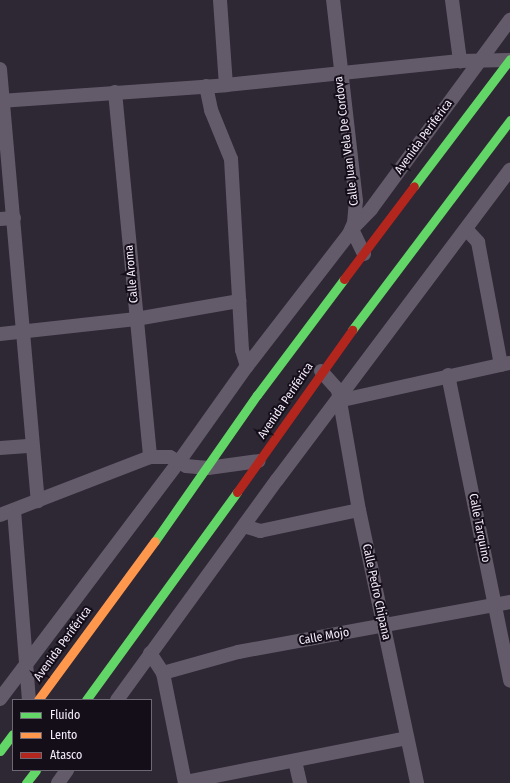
<!DOCTYPE html>
<html>
<head>
<meta charset="utf-8">
<style>
	body { margin:0 }
	#map { position:relative; width:510px; height:783px; overflow:hidden; background:#2e2734; font-family:"Fira Sans Condensed",sans-serif }
	div>[style] { position:absolute }
	.street>* { height:14px; margin:-7px; padding:0 7px; transform-origin:7px; border-radius:7px; background:#645b6a }
	.fast>* { height:9px; margin:-4.5px; padding:0 4.5px; transform-origin:4.5px; border-radius:4.5px; background:#63d668 }
	.slow>* { height:9px; margin:-4.5px; padding:0 4.5px; transform-origin:4.5px; border-radius:4.5px; background:#ff974d }
	.jam>* { height:9px; margin:-4.5px; padding:0 4.5px; transform-origin:4.5px; border-radius:4.5px; background:#b3261e }
	span { translate:-50% -50%; white-space:nowrap; text-align:center; line-height:1.15; -webkit-text-stroke:4px #140e19; paint-order:stroke }
	.street-label { font-size:12px; color:#f6edfd }
	.legend { position:absolute; left:12px; top:699px; width:140px; height:72px; box-sizing:border-box; background:#140e19; border:1px solid #6e6774; margin:0; padding:5px 7px; list-style:none; font-size:12px; color:#f6edfd }
	.legend li { display:flex; align-items:center; gap:8px; height:20px }
	.legend b { width:20px; border:1px solid #6e6774 }
</style>
</head>
<body>
<div id="map">
	<div class="street">
		<div style="left:220px;top:0;width:85px;rotate:86deg"></div>
		<div style="left:452px;top:0;width:62px;rotate:82.5deg"></div>
		<div style="left:0;top:69px;width:434px;rotate:85deg"></div>
		<div style="left:206px;top:86px;width:25px;rotate:78deg"></div>
		<div style="left:211px;top:110px;width:53px;rotate:67.8deg"></div>
		<div style="left:231px;top:159px;width:191px;rotate:86.7deg"></div>
		<div style="left:242px;top:350px;width:17px;rotate:73deg"></div>
		<div style="left:115px;top:92px;width:367px;rotate:84.5deg"></div>
		<div style="left:0;top:101px;width:227px;rotate:-4deg"></div>
		<div style="left:226px;top:85px;width:235px;rotate:-5.9deg"></div>
		<div style="left:460px;top:61px;width:49px;rotate:-1.2deg"></div>
		<div style="left:0;top:219px;width:14px;rotate:-4deg"></div>
		<div style="left:466px;top:229px;width:18px;rotate:47deg"></div>
		<div style="left:478px;top:242px;width:125px;rotate:79.4deg"></div>
		<div style="left:364px;top:254px;width:28px;rotate:-116deg"></div>
		<div style="left:352px;top:229px;width:28px;rotate:-46deg"></div>
		<div style="left:371px;top:209px;width:235px;rotate:-53.7deg"></div>
		<div style="left:0;top:334px;width:137px;rotate:-6.3deg"></div>
		<div style="left:136px;top:319px;width:105px;rotate:-9.9deg"></div>
		<div style="left:321px;top:371px;width:25px;rotate:48deg"></div>
		<div style="left:338px;top:390px;width:122px;rotate:80.1deg"></div>
		<div style="left:359px;top:510px;width:279px;rotate:78deg"></div>
		<div style="left:448px;top:375px;width:312px;rotate:78.5deg"></div>
		<div style="left:338px;top:401px;width:176px;rotate:-12.5deg"></div>
		<div style="left:0;top:448px;width:31px;rotate:-4deg"></div>
		<div style="left:14px;top:510px;width:191px;rotate:85.5deg"></div>
		<div style="left:0;top:515px;width:161px;rotate:-21.1deg"></div>
		<div style="left:150px;top:457px;width:20px"></div>
		<div style="left:170px;top:457px;width:18px;rotate:29deg"></div>
		<div style="left:186px;top:466px;width:22px;rotate:5deg"></div>
		<div style="left:208px;top:468px;width:51px;rotate:-7.8deg"></div>
		<div style="left:244px;top:526px;width:17px;rotate:17deg"></div>
		<div style="left:260px;top:531px;width:101px;rotate:-12deg"></div>
		<div style="left:150px;top:653px;width:24px;rotate:57deg"></div>
		<div style="left:163px;top:673px;width:78px;rotate:-15.6deg"></div>
		<div style="left:238px;top:652px;width:277px;rotate:-10.4deg"></div>
		<div style="left:163px;top:673px;width:112px;rotate:78.7deg"></div>
		<div style="left:0;top:699px;width:296px;rotate:-53deg"></div>
		<div style="left:178px;top:463px;width:119px;rotate:-54.6deg"></div>
		<div style="left:247px;top:366px;width:167px;rotate:-52.3deg"></div>
		<div style="left:349px;top:234px;width:12px;rotate:-66deg"></div>
		<div style="left:354px;top:223px;width:22px;rotate:-85deg"></div>
		<div style="left:356px;top:201px;width:202px;rotate:-96.5deg"></div>
		<div style="left:117px;top:700px;width:272px;rotate:-54deg"></div>
		<div style="left:277px;top:480px;width:388px;rotate:-53.1deg"></div>
		<div style="left:295px;top:761px;width:23px;rotate:77deg"></div>
		<div style="left:185px;top:782px;width:226px;rotate:-11.2deg"></div>
		<div style="left:58px;top:783px;width:16px;rotate:-55deg"></div>
	</div>
	<div class="fast">
		<div style="left:414px;top:186px;width:159px;rotate:-52.9deg"></div>
		<div style="left:352px;top:330px;width:263px;rotate:-53deg"></div>
		<div style="left:155px;top:541px;width:178px;rotate:-55.1deg"></div>
		<div style="left:257px;top:395px;width:145px;rotate:-53.1deg"></div>
		<div style="left:86px;top:700px;width:257px;rotate:-54deg"></div>
		<div style="left:0;top:751px;width:21px;rotate:-53deg"></div>
		<div style="left:26px;top:783px;width:16px;rotate:-52deg"></div>
	</div>
	<div class="slow">
		<div style="left:38px;top:700px;width:197px;rotate:-53.7deg"></div>
	</div>
	<div class="jam">
		<div style="left:344px;top:279px;width:116px;rotate:-53deg"></div>
		<div style="left:237px;top:492px;width:199px;rotate:-54.6deg"></div>
	</div>
	<div class="street-label">
		<span style="left:424px;top:137px;rotate:-54deg">Avenida Periferica</span>
		<span style="left:347px;top:141px;rotate:-97deg">Calle Juan Vela De Cordova</span>
		<span style="left:132px;top:274px;rotate:-95deg">Calle Aroma</span>
		<span style="left:286px;top:401px;rotate:-56deg">Avenida Periférica</span>
		<span style="left:479px;top:528px;rotate:79deg">Calle Tarquino</span>
		<span style="left:376px;top:592px;rotate:78deg">Calle Pedro Chipana</span>
		<span style="left:324px;top:637px;rotate:-10deg">Calle Mojo</span>
		<span style="left:63px;top:644px;rotate:-54deg">Avenida Periférica</span>
	</div>
	<ul class="legend">
	<li><b style="height:5px;background:#63d668"></b>Fluido</li>
	<li><b style="height:5px;background:#ff974d"></b>Lento</li>
	<li><b style="height:5px;background:#b3261e"></b>Atasco</li>
	</ul>
</div>
</body>
</html>
